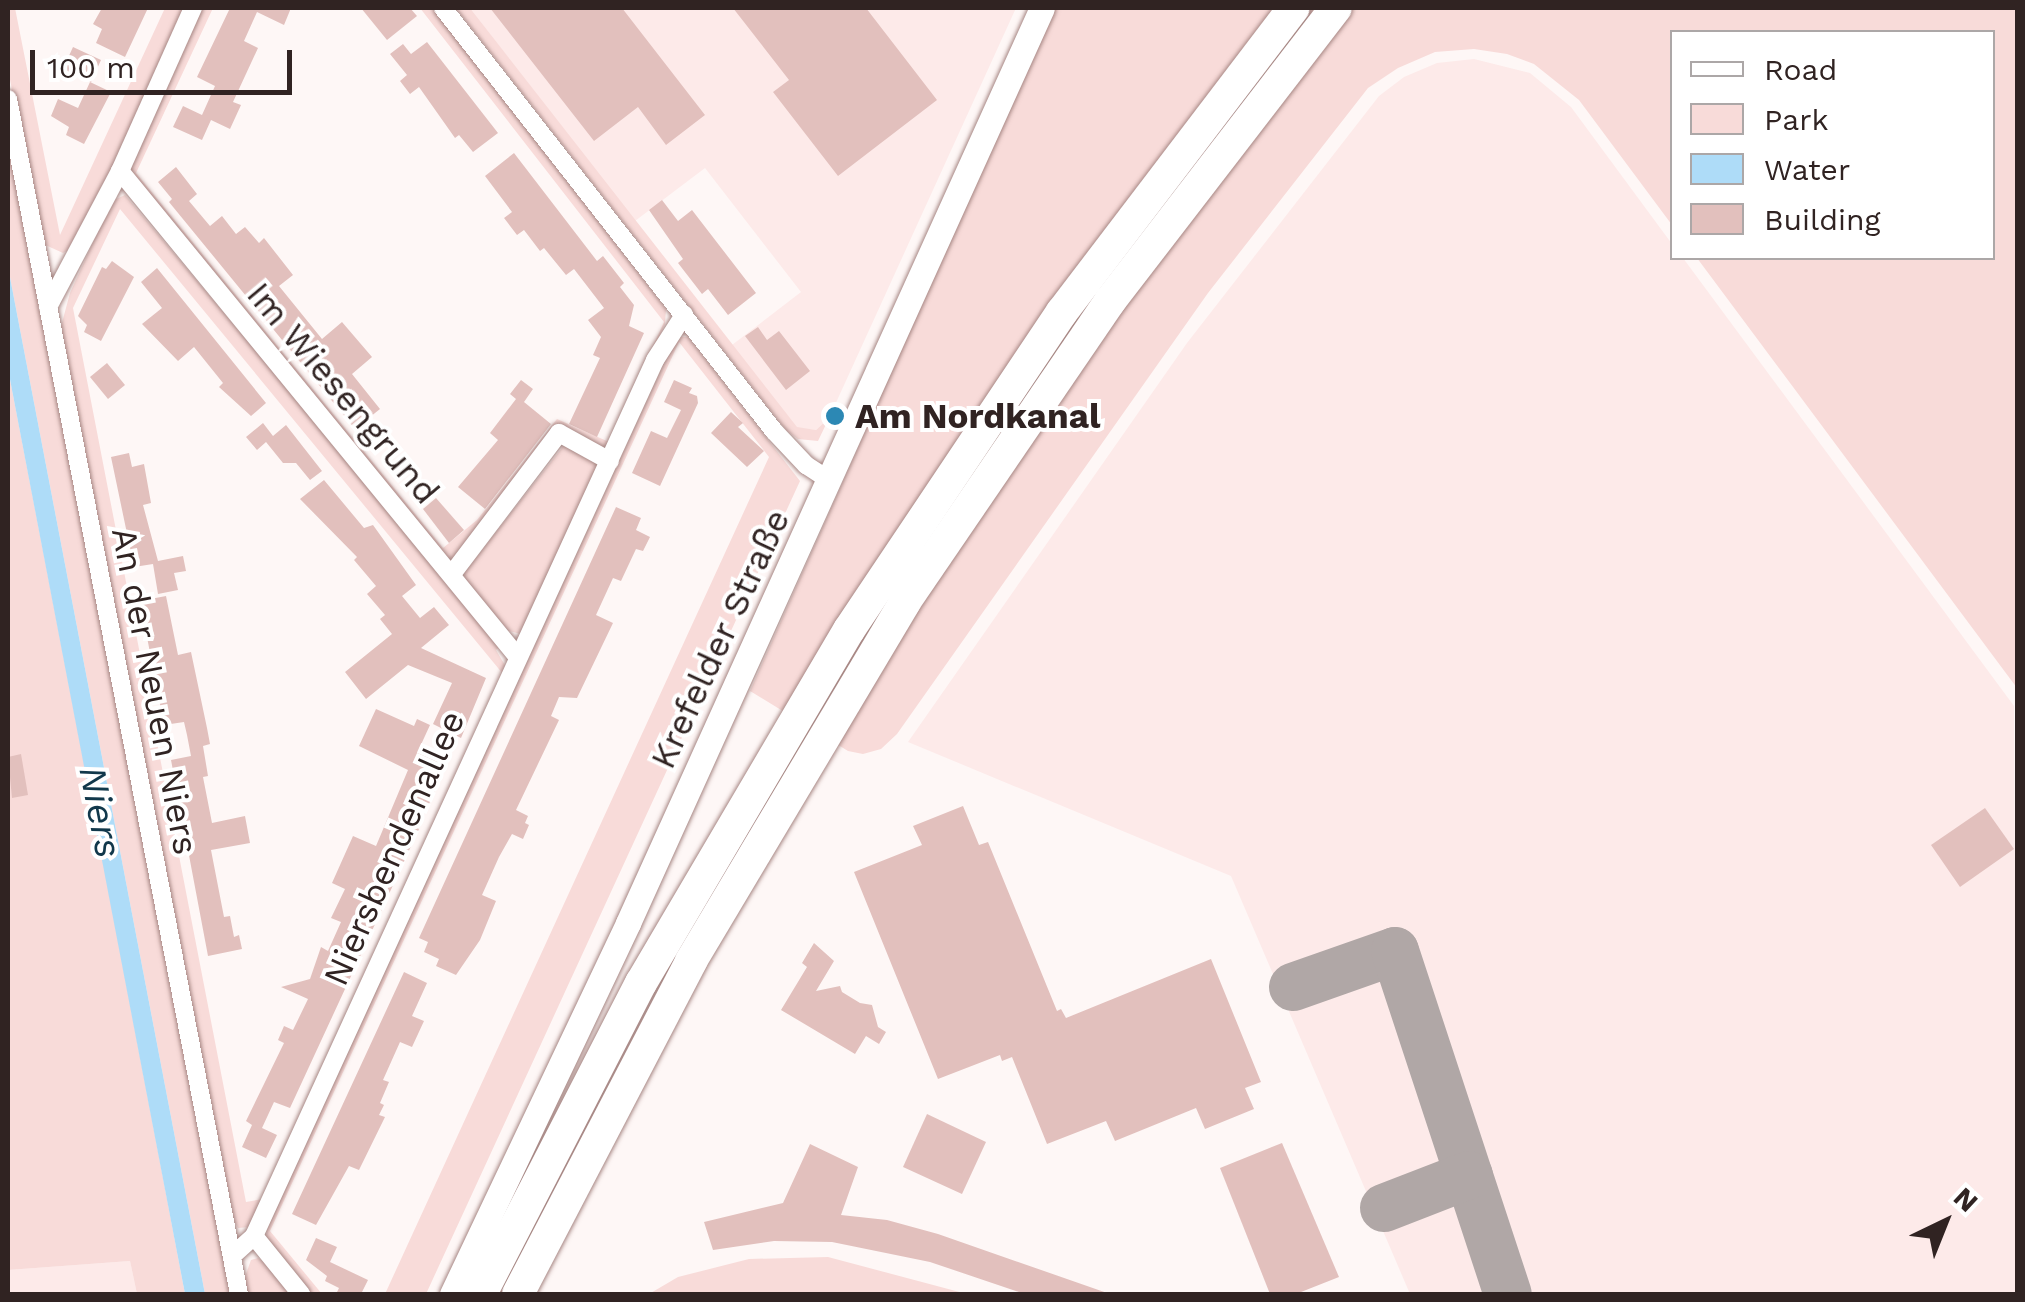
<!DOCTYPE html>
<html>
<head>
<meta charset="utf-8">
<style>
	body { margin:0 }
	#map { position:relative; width:2025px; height:1302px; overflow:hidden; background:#fef7f6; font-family:"Work Sans",sans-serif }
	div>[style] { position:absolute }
	.built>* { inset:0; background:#fdeae9 }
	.green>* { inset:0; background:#f8dbd9 }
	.water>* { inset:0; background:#aedcf8 }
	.taxiway>* { height:48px; margin:-24px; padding:0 24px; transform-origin:24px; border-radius:24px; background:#b0a7a6 }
	.building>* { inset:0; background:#e2c0bd }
	.roads { filter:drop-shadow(0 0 2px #a68683) drop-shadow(0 0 2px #a68683) }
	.street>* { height:18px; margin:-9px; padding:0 9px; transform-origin:9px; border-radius:9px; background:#fff }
	.secondary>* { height:25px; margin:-12.5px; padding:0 12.5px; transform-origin:12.5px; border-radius:12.5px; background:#fff }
	.highway>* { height:32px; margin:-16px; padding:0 16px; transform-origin:16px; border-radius:16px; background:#fff }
	.dots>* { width:28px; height:28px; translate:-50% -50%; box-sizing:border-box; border:5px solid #fff; border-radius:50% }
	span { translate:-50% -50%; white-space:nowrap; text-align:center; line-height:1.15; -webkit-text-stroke:8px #fff; paint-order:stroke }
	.street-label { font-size:35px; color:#302322 }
	.poi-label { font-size:35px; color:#302322; font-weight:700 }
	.left { translate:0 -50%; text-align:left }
	.water-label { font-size:38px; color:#11384b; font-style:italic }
	.frame { position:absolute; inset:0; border:10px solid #302322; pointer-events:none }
	.legend { position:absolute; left:1670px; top:30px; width:325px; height:230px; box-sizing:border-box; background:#fff; border:2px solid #aca7a7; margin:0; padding:12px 18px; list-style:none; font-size:30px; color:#302322 }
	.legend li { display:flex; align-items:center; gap:20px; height:50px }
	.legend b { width:50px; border:2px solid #aca7a7 }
	.north { position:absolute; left:1895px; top:1172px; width:100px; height:100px; -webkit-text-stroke:8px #fff; paint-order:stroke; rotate:43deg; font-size:28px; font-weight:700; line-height:40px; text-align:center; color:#302322 }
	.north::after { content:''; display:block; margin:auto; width:35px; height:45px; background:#302322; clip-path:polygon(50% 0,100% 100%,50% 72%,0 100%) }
	.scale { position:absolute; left:30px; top:50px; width:262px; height:45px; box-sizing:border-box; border:5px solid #302322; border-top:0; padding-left:12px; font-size:30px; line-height:35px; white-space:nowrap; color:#302322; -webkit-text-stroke:8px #fff; paint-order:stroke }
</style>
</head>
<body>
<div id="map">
	<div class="built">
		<div style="clip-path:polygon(470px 8px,1016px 8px,829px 418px,816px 430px,797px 428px,732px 345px,801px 292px,705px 168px,635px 221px)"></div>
		<div style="clip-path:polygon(1474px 59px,1530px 73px,1571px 107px,1672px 244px,1672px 258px,1683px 258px,2014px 706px,2017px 1294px,1410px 1294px,1231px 876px,908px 742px,1187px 343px,1379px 96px,1404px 77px,1437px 63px)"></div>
		<div style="clip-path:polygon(130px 1261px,137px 1294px,8px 1294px,8px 1270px)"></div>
	</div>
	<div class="green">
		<div style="clip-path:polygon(8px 8px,15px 8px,60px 235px,165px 8px,188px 8px,78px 245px,63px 253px,41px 243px,8px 69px)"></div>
		<div style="clip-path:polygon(202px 8px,213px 8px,136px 173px,443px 548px,477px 520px,557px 419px,609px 442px,664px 322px,420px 8px,432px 8px,666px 309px,665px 324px,607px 450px,560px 427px,453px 560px,447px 560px,133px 178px,129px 164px)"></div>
		<div style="clip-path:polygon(456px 8px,470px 8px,797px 427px,816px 430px,829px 418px,818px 441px,798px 439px,786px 430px)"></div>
		<div style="clip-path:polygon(1053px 8px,2017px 8px,2017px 688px,1697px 258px,1992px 258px,1992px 32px,1672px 32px,1672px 225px,1579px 100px,1534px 64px,1507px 54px,1474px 49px,1435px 52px,1398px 68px,1368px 88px,1208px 293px,897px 734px,881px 749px,863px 754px,848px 751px,750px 691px)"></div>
		<div style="clip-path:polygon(8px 123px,231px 1294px,205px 1294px,8px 267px)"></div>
		<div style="clip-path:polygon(evenodd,125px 195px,502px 645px,496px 650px,506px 667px,250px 1227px,238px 1228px,229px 1212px,59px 334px,70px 293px,112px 201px,125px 195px,120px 209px,503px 674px,262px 1199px,246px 1202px,73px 308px,120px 209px)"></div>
		<div style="clip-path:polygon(676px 337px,688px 337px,800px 481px,426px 1294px,385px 1294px,769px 457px,679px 342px,270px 1231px,322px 1294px,310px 1294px,266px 1241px,267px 1228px)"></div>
		<div style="clip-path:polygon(8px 369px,105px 872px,185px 1294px,137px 1294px,130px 1261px,8px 1270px)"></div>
		<div style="clip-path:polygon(565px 444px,599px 463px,521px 634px,505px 630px,465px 583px,464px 573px)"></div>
		<div style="clip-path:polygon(828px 1257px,967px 1294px,649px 1294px,678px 1277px,749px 1259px)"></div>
		<div style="clip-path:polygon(258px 1258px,268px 1265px,292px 1294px,244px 1294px,242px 1285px,251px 1260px)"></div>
	</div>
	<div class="water">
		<div style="clip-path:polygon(8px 267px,205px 1294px,185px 1294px,8px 369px)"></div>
	</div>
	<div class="taxiway">
		<div style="left:1293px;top:987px;width:108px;rotate:-19.4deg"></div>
		<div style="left:1395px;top:951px;width:361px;rotate:71.8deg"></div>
		<div style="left:1384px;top:1208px;width:91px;rotate:-21.2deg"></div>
	</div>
	<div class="building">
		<div style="clip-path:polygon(102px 8px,148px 8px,125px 57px,96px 43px,102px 29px,93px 24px)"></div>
		<div style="clip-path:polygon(230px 8px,291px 8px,284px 25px,257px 12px,244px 41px,258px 48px,233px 102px,241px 105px,230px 129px,211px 120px,202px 140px,173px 127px,183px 106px,202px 115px,215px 86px,197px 77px)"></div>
		<div style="clip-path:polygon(361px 8px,410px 8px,417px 16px,387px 40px)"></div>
		<div style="clip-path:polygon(490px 8px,622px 8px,705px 115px,666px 145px,638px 107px,594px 141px)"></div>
		<div style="clip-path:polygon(733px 8px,866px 8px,937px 100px,838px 176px,773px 92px,789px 80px)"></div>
		<div style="clip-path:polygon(427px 42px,498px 133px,473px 152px,459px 135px,455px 138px,419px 87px,410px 94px,400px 81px,407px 75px,390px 54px,403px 44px,411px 54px)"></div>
		<div style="clip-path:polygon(73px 47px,101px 60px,91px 82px,63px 69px)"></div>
		<div style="clip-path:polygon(90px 82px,111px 92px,84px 144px,66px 135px,69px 127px,51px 116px,58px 99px,78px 108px)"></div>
		<div style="clip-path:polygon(514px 153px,597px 261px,603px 256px,624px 283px,620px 287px,634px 305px,629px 326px,644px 333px,597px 437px,569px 424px,600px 358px,593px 355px,601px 337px,588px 320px,604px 308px,574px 269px,566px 275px,544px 248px,540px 251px,524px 230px,517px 235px,504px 218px,512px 212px,485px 176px)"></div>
		<div style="clip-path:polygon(176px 167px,197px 194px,189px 201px,210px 226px,222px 216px,236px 234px,245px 227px,259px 243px,264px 238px,293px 275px,279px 286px,322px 339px,342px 322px,372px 357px,352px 374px,380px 409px,355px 429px,169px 202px,172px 199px,158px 182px)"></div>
		<div style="clip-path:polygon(662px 200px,678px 221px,692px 210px,756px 293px,728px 315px,708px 289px,702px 294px,678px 263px,683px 259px,649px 210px)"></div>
		<div style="clip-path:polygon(112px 261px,134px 277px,101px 341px,84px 332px,87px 325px,78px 316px,102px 267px,106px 269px)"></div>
		<div style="clip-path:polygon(157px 268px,266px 403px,251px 416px,219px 387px,223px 383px,194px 347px,178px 361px,142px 324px,162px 308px,141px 282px)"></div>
		<div style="clip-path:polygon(758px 327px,767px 340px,779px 331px,810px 371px,786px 390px,745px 336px)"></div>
		<div style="clip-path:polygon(107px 363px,125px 385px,108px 399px,90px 377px)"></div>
		<div style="clip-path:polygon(521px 380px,533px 389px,524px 402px,551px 424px,485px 509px,458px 487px,498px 440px,490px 433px,516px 399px,510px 394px)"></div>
		<div style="clip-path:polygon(674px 380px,692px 388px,689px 393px,697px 396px,698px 403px,660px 486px,632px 473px,651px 431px,667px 438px,681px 410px,664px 402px)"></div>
		<div style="clip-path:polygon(731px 412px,743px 423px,738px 427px,764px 451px,747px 467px,711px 433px)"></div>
		<div style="clip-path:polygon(263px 423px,273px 436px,286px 425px,322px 471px,310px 480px,296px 463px,283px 463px,266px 442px,257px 450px,246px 437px)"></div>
		<div style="clip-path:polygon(129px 453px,132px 467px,144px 464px,151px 503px,143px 505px,158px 561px,183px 556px,186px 571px,174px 573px,178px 590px,158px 594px,153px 564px,134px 567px,111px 457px)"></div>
		<div style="clip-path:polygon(324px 480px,364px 528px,373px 525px,416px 585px,402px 596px,420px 618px,434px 607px,449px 625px,421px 648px,486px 678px,461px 738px,433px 724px,452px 683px,408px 665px,366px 699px,345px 672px,392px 634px,380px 619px,385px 615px,367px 594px,376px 586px,354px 560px,357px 557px,300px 499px)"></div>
		<div style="clip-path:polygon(436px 498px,464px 530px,449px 543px,423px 509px)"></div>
		<div style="clip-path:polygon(616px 507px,641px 518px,636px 530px,650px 537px,643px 551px,636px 549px,621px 581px,613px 578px,596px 615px,613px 623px,577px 698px,559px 697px,551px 716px,559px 720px,516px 810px,528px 816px,525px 823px,529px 825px,523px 839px,512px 834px,499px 857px,482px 895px,496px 901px,480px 940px,456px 975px,436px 966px,439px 959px,424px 952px,428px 942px,419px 938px)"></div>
		<div style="clip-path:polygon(166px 596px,178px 655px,191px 652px,207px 728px,210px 744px,203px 746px,208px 776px,203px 777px,212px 823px,245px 816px,250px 843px,211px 850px,224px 917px,230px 916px,234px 937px,239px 935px,242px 949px,208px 956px,171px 760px,191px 756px,187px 735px,184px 722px,164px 725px,140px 601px)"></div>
		<div style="clip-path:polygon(376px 709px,414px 726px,417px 719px,430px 725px,419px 749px,448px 762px,429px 804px,413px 797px,402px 821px,419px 829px,290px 1108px,274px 1102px,262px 1128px,277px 1135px,266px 1158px,242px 1147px,252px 1125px,246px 1121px,284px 1043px,278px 1040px,284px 1026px,293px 1030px,308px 999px,281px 987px,310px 979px,321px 947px,328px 951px,341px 922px,331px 918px,345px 889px,332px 883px,353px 836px,376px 846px,408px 770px,359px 746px)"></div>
		<div style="clip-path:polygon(21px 754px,28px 795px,12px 798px,8px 757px)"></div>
		<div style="clip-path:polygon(963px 806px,979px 845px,988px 842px,1057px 1011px,1061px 1009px,1066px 1018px,1211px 959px,1261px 1082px,1245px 1088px,1254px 1109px,1205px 1129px,1196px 1108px,1115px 1141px,1106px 1121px,1047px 1144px,1012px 1057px,1002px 1061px,1000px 1055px,938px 1079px,854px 872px,922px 845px,913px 826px)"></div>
		<div style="clip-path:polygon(1985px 808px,2014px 849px,1960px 887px,1931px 845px)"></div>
		<div style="clip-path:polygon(814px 943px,834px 961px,816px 991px,840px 986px,842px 992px,860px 1003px,872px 1005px,878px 1027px,886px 1032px,879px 1044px,866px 1036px,855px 1054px,781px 1010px,807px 967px,802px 963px)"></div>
		<div style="clip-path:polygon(404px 972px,427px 983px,412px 1016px,424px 1021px,412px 1047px,400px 1042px,383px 1080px,389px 1082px,380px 1103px,384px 1105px,379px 1115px,385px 1117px,359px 1170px,349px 1166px,316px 1225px,292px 1214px)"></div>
		<div style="clip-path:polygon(927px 1114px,986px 1142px,962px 1194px,903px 1167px)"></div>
		<div style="clip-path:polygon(1282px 1143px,1339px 1277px,1296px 1294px,1270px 1294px,1220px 1168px)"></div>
		<div style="clip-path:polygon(810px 1144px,858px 1167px,841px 1215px,887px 1220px,938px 1234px,1110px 1294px,1025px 1294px,930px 1262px,832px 1242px,774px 1241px,713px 1250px,704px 1222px,783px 1203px)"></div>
		<div style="clip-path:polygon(316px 1238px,337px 1247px,330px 1262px,368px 1280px,361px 1294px,336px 1294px,339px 1288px,325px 1281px,327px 1276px,306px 1260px)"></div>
	</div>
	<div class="roads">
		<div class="street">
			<div style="left:443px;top:8px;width:537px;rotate:51.96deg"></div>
			<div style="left:774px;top:431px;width:47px;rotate:46.7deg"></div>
			<div style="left:806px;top:465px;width:30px;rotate:33deg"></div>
			<div style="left:8px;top:99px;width:1217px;rotate:79.06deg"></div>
			<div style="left:120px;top:171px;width:627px;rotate:50.7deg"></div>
			<div style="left:48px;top:307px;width:154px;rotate:-62.1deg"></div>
			<div style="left:120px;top:171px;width:179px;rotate:-65.9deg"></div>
			<div style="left:452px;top:574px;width:177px;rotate:-52.8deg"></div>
			<div style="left:559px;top:433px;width:58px;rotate:28.8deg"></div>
			<div style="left:254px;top:1236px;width:75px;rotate:51deg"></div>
			<div style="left:232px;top:1256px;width:30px;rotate:-42deg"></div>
			<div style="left:254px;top:1236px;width:963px;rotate:-65.4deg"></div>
			<div style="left:655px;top:360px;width:54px;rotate:-57.2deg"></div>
		</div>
		<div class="secondary">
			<div style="left:452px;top:1294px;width:411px;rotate:-64.6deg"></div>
			<div style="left:628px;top:923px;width:1004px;rotate:-65.66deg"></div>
		</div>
		<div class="highway">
			<div style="left:481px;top:1294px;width:350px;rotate:-62.8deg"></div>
			<div style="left:641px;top:983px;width:410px;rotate:-59.5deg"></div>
			<div style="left:849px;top:630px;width:383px;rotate:-56.2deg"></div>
			<div style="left:1062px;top:312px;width:382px;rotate:-52.7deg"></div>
			<div style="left:518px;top:1294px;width:375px;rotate:-62.5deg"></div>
			<div style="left:691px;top:961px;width:417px;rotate:-59.2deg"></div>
			<div style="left:904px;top:603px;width:366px;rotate:-55.7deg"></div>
			<div style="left:1110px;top:301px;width:370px;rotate:-52.4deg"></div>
		</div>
	</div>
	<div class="dots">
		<div style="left:835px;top:416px;background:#2c88b4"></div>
	</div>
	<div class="street-label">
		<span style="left:343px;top:393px;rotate:50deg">Im Wiesengrund</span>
		<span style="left:720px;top:639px;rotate:-65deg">Krefelder Straße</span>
		<span style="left:155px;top:691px;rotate:79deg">An der Neuen Niers</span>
		<span style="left:394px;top:848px;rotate:-66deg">Niersbendenallee</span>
	</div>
	<div class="poi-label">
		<span class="left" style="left:855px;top:416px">Am Nordkanal</span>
	</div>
	<div class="water-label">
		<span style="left:100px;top:812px;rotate:79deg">Niers</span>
	</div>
	<div class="frame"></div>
	<ul class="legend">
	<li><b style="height:12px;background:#fff"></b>Road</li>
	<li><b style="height:28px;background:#f8dbd9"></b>Park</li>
	<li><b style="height:28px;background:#aedcf8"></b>Water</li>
	<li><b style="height:28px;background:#e2c0bd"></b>Building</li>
	</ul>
	<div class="north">N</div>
	<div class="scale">100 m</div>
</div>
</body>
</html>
